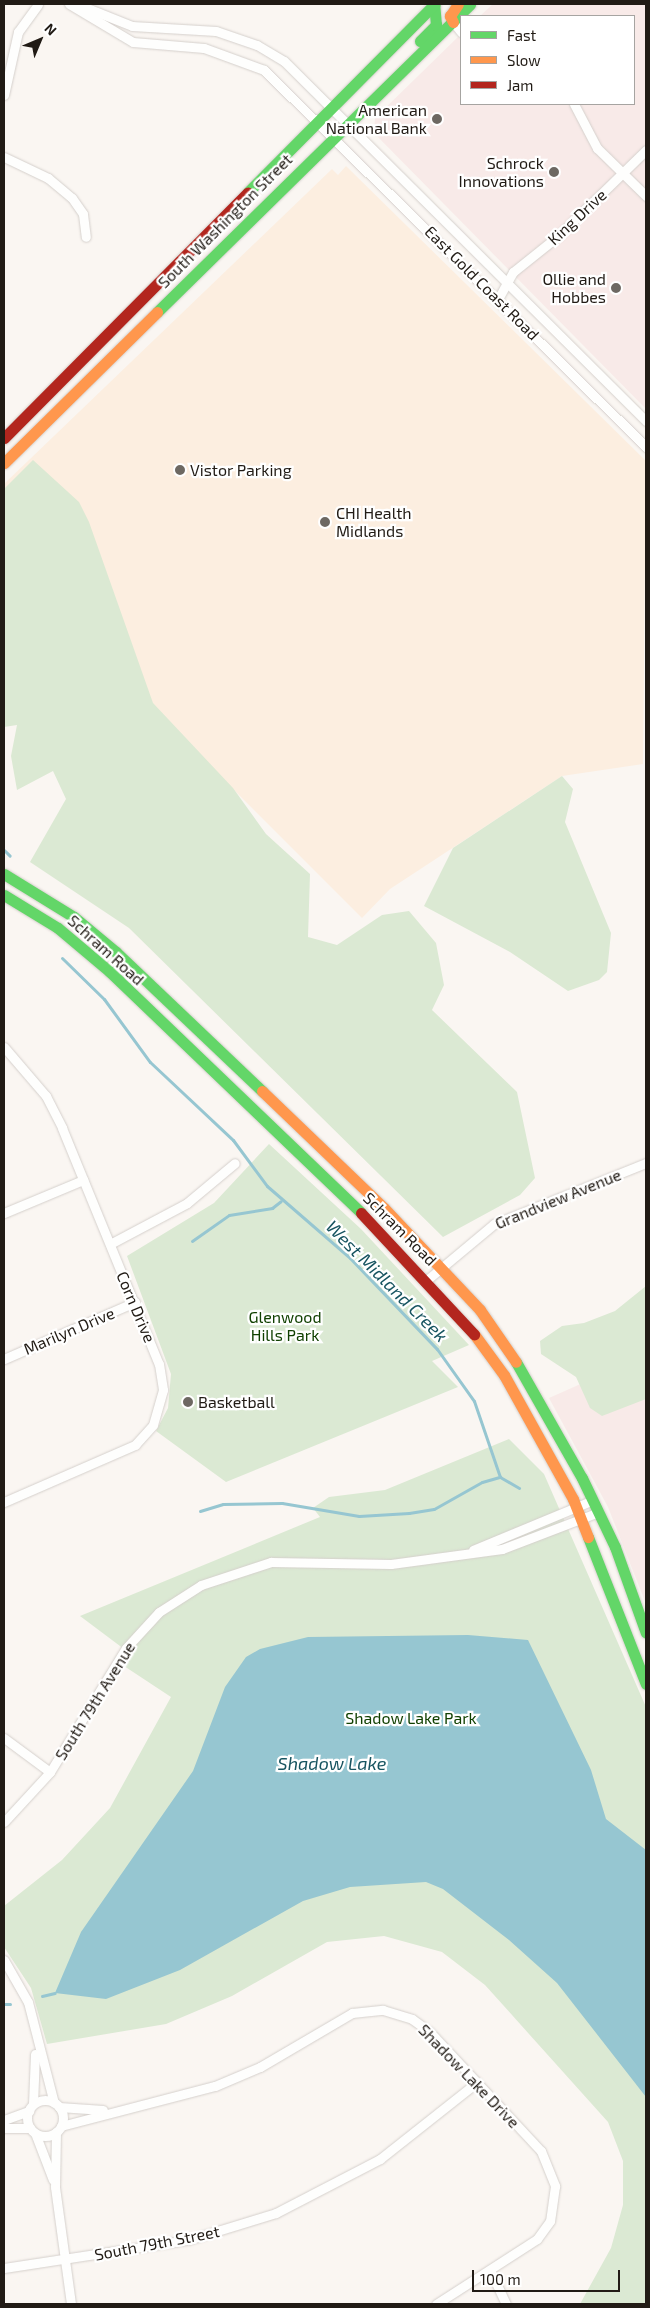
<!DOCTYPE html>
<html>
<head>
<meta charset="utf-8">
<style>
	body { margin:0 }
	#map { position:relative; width:650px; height:2308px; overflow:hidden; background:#faf6f2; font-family:"Exo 2",sans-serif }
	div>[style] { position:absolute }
	.commercial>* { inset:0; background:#f8eae8 }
	.built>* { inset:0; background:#fceee0 }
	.green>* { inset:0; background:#dbe9d3 }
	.water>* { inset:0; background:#96c6d1 }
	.stream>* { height:3px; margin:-1.5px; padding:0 1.5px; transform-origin:1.5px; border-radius:1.5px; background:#96c6d1 }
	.roads { filter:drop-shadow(0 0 1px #d5d0cc) drop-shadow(0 0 1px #d5d0cc) }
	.street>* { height:9px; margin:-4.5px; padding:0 4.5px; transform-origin:4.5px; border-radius:4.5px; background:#fefefd }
	.street>.ring { margin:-4.5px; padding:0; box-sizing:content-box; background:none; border:9px solid #fefefd; border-radius:50% }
	.fast>* { height:11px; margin:-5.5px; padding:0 5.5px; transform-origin:5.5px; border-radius:5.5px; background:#63d668 }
	.slow>* { height:11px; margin:-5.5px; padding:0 5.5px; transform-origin:5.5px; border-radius:5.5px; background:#ff974d }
	.jam>* { height:11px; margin:-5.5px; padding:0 5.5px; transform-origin:5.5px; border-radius:5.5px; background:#b3261e }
	.dots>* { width:14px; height:14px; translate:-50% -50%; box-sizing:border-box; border:2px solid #fff; border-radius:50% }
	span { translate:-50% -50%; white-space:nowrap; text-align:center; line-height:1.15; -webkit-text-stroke:4.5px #fff; paint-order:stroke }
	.poi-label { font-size:16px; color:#211b15 }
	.right { translate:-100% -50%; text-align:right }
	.left { translate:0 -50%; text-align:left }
	.street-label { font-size:16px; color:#211b15 }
	.park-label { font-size:16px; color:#104000 }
	.water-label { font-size:18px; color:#175460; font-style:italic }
	.frame { position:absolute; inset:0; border:5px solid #211b15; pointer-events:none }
	.legend { position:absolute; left:460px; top:15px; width:175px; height:90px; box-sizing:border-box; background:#fff; border:1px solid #a6a4a1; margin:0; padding:6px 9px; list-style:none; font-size:15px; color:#211b15 }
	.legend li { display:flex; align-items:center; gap:10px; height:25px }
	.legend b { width:25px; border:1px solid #a6a4a1 }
	.north { position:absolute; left:15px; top:15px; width:50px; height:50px; -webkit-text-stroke:4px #fff; paint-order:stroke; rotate:45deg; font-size:14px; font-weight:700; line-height:20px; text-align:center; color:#211b15 }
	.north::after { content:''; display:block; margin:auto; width:18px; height:22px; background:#211b15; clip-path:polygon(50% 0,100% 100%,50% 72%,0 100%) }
	.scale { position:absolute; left:472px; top:2270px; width:148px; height:22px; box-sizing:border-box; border:2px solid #211b15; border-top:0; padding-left:6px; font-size:15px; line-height:18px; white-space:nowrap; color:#211b15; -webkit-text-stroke:4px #fff; paint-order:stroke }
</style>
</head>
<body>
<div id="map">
	<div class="commercial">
		<div style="clip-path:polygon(493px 4px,646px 4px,646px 409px,374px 133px,375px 118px,461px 34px,461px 104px,634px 104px,634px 16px,480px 16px)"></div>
		<div style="clip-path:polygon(646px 1355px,646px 1604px,608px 1507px,549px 1398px)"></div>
	</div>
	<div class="built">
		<div style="clip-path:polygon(346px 166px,646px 461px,643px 764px,562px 776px,390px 889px,362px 918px,4px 560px,4px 484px,332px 169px,338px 175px)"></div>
	</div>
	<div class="green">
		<div style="clip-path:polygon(33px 460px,79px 502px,89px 522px,153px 703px,233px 788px,266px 834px,310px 874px,308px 937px,337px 945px,382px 915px,409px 911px,436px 943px,444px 985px,432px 1010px,517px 1092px,535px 1178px,520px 1195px,443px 1237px,129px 928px,30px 862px,66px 799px,53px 771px,17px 790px,11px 756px,17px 725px,4px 727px,4px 489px)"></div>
		<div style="clip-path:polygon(562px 776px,573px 789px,565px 822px,611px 933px,607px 972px,599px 980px,568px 991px,510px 952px,424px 906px,453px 848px)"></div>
		<div style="clip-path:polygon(269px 1144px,361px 1229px,469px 1345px,432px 1361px,458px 1387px,226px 1482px,156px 1431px,168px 1408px,171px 1374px,127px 1256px,214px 1203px)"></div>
		<div style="clip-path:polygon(646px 1286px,646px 1399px,602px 1416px,590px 1408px,576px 1377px,541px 1354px,540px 1341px,562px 1326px,584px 1323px,615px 1311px)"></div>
		<div style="clip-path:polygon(509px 1439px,544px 1474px,646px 1707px,646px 2304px,580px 2304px,611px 2248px,623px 2205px,623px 2161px,608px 2122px,485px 1985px,442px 1952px,384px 1936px,327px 1942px,232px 1996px,166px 2024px,47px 2044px,31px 1988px,4px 1947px,4px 1906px,62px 1860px,110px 1808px,171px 1697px,124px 1666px,132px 1655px,80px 1616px,320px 1517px,313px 1508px,329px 1497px,385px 1490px)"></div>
	</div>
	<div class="water">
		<div style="clip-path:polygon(468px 1635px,528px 1640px,591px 1770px,606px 1819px,646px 1850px,646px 2097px,557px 1983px,509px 1940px,443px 1889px,426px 1882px,350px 1887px,303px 1901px,180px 1970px,106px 1999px,55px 1993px,81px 1932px,193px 1771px,225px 1687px,246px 1657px,260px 1649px,308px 1637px)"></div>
	</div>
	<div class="stream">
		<div style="left:4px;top:850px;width:8px;rotate:45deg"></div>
		<div style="left:62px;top:958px;width:59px;rotate:44.3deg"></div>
		<div style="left:104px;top:999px;width:78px;rotate:53.9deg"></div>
		<div style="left:150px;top:1062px;width:114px;rotate:43.2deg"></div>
		<div style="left:233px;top:1140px;width:57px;rotate:53.5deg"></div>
		<div style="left:267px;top:1186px;width:110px;rotate:40.9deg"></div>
		<div style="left:350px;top:1258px;width:126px;rotate:46.3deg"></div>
		<div style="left:437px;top:1349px;width:64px;rotate:54.6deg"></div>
		<div style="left:474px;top:1401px;width:80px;rotate:71.1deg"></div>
		<div style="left:500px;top:1477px;width:22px;rotate:30deg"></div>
		<div style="left:192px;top:1241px;width:45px;rotate:-35.1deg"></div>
		<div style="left:229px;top:1215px;width:44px;rotate:-9.2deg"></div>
		<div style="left:272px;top:1208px;width:11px;rotate:-38deg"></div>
		<div style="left:200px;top:1511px;width:24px;rotate:-17deg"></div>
		<div style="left:223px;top:1504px;width:59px;rotate:-1deg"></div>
		<div style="left:282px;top:1503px;width:78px;rotate:9.6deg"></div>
		<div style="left:359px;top:1516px;width:50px;rotate:-3.4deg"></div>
		<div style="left:409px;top:1513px;width:25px;rotate:-9deg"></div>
		<div style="left:434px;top:1509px;width:55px;rotate:-29.4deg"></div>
		<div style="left:482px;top:1482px;width:19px;rotate:-16deg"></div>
		<div style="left:42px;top:1996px;width:13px;rotate:-13deg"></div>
		<div style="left:4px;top:2004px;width:6px"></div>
	</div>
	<div class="roads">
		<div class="street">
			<div style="left:69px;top:4px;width:74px;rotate:30.7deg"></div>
			<div style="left:133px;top:42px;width:71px;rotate:4.8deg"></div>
			<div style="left:204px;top:48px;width:64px;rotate:20.1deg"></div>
			<div style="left:264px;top:70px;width:537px;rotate:44.62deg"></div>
			<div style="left:77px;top:4px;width:59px;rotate:21.8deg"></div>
			<div style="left:132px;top:26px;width:84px;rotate:3.4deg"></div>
			<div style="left:216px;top:31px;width:43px;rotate:18.9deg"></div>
			<div style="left:257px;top:45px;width:31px;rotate:31deg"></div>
			<div style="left:284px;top:61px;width:511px;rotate:44.84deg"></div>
			<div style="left:453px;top:22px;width:13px;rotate:51deg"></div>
			<div style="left:4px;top:95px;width:65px;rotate:-77.5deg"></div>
			<div style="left:18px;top:32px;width:34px;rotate:-54deg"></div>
			<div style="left:574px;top:104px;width:50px;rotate:62.4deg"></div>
			<div style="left:597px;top:148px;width:69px;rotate:44.4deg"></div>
			<div style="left:4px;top:157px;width:49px;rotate:25.5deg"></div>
			<div style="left:48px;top:178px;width:31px;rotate:40deg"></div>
			<div style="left:72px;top:198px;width:19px;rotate:55deg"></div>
			<div style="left:83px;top:214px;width:23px;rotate:83deg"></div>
			<div style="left:498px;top:299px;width:31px;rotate:-61deg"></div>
			<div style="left:513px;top:272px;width:58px;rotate:-38.7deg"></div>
			<div style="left:558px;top:236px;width:123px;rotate:-44.3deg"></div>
			<div style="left:4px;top:1047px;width:65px;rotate:49.4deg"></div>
			<div style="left:46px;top:1096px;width:36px;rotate:63deg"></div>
			<div style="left:62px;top:1128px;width:255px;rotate:67.7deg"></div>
			<div style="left:159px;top:1364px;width:26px;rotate:81deg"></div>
			<div style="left:163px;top:1390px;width:36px;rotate:106deg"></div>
			<div style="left:153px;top:1425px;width:27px;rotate:132deg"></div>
			<div style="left:135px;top:1445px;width:143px;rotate:156.5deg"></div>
			<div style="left:4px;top:1213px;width:86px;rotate:-22.7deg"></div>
			<div style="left:110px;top:1244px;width:87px;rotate:-28deg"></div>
			<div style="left:187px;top:1203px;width:62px;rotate:-39.8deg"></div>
			<div style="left:428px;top:1279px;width:86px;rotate:-39.8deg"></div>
			<div style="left:494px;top:1224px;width:164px;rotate:-21.9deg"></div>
			<div style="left:4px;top:1359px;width:143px;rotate:-23.5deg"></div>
			<div style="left:473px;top:1550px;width:130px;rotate:-22.6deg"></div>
			<div style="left:4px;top:1738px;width:57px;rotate:36.5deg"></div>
			<div style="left:4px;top:1822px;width:68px;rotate:-47.4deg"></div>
			<div style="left:50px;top:1772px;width:145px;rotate:-58.5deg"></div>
			<div style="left:126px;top:1648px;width:49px;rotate:-47.5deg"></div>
			<div style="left:159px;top:1612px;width:50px;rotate:-32.7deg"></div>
			<div style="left:201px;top:1585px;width:74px;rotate:-18.2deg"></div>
			<div style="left:271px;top:1562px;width:120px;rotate:1deg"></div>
			<div style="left:391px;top:1564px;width:112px;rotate:-7.7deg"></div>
			<div style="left:502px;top:1549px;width:104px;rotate:-20.9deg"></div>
			<div style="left:4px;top:1960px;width:48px;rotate:60.3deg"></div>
			<div style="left:28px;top:2002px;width:104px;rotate:75.6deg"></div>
			<div class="ring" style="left:27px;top:2100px;width:27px;height:27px"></div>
			<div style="left:33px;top:2104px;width:50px;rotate:-87.7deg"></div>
			<div style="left:59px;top:2107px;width:44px;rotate:3.9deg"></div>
			<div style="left:4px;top:2120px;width:27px;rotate:-20deg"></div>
			<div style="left:61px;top:2126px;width:159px;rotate:-14.6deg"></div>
			<div style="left:215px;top:2086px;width:49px;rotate:-22.9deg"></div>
			<div style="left:260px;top:2067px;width:107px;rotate:-30.4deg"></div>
			<div style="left:352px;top:2013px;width:31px;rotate:-6deg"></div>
			<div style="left:383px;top:2010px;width:30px;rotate:17deg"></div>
			<div style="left:412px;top:2019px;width:22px;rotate:36deg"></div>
			<div style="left:430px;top:2032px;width:163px;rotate:47deg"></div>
			<div style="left:541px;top:2151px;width:38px;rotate:68deg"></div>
			<div style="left:555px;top:2186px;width:35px;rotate:98deg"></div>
			<div style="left:550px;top:2221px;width:22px;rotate:126deg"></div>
			<div style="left:537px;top:2239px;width:120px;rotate:147.2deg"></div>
			<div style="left:4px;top:2128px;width:26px"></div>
			<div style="left:56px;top:2132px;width:55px;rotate:91deg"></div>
			<div style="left:55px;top:2187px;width:118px;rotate:82.2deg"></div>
			<div style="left:35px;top:2133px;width:50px;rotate:69deg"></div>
			<div style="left:4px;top:2268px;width:186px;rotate:-8.7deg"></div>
			<div style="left:188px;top:2240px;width:92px;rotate:-17.1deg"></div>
			<div style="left:276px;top:2213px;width:117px;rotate:-27.4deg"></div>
			<div style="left:380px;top:2159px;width:124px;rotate:-38.4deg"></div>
			<div style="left:491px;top:2272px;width:35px;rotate:65deg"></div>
		</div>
		<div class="fast">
			<div style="left:420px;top:41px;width:23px;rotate:-45deg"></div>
			<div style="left:436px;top:25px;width:21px;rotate:-95deg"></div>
			<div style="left:248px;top:192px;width:265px;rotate:-45.2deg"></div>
			<div style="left:157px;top:312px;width:439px;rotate:-44.5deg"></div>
			<div style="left:4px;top:874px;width:82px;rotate:31.6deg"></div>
			<div style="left:74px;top:917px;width:55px;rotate:39.8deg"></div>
			<div style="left:116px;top:952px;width:202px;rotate:43.6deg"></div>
			<div style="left:4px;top:895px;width:63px;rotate:31.4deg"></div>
			<div style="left:58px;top:928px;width:67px;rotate:40.1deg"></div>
			<div style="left:109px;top:971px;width:349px;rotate:43.8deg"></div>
			<div style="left:516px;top:1362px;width:133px;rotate:60.4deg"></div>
			<div style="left:582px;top:1478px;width:76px;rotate:64.4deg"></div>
			<div style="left:615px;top:1547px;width:91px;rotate:70.2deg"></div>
			<div style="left:588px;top:1537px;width:158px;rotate:68.5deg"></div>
		</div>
		<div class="slow">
			<div style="left:453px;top:22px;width:7px;rotate:-117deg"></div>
			<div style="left:450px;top:16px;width:14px;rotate:-56deg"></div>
			<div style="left:4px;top:463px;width:215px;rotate:-44.6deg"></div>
			<div style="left:262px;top:1091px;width:169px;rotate:43.8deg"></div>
			<div style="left:384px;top:1208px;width:140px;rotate:46.7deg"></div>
			<div style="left:480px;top:1310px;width:63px;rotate:55.3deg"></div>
			<div style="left:474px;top:1334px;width:51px;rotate:53.8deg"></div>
			<div style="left:504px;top:1375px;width:142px;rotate:60.9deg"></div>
			<div style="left:573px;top:1499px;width:41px;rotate:68.5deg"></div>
		</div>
		<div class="jam">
			<div style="left:4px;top:438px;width:346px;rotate:-45.2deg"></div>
			<div style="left:361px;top:1213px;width:166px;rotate:47deg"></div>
		</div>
	</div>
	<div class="dots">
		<div style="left:437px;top:119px;background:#6d6862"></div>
		<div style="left:554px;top:172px;background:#6d6862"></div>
		<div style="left:616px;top:288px;background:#6d6862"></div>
		<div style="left:180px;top:470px;background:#6d6862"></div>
		<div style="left:325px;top:522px;background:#6d6862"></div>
		<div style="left:188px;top:1402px;background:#6d6862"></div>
	</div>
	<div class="poi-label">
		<span class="right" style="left:427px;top:119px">American<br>National Bank</span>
		<span class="right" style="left:544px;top:172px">Schrock<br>Innovations</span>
		<span class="right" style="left:606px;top:288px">Ollie and<br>Hobbes</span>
		<span class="left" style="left:190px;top:470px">Vistor Parking</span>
		<span class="left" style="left:336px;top:522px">CHI Health<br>Midlands</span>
		<span class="left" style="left:198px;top:1402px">Basketball</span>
	</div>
	<div class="street-label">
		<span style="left:577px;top:217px;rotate:-43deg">King Drive</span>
		<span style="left:225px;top:221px;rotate:-45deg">South Washington Street</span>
		<span style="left:482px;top:283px;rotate:45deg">East Gold Coast Road</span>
		<span style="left:106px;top:950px;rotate:42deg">Schram Road</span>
		<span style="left:558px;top:1199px;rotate:-22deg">Grandview Avenue</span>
		<span style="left:400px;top:1229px;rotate:45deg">Schram Road</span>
		<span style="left:136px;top:1307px;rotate:67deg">Corn Drive</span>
		<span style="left:69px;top:1331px;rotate:-23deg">Marilyn Drive</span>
		<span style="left:95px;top:1701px;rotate:-58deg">South 79th Avenue</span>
		<span style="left:469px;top:2076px;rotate:46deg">Shadow Lake Drive</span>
		<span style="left:157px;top:2243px;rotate:-11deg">South 79th Street</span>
	</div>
	<div class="park-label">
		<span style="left:285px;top:1326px">Glenwood<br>Hills Park</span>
		<span style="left:411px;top:1718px">Shadow Lake Park</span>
	</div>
	<div class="water-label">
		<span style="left:387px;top:1281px;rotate:45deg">West Midland Creek</span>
		<span style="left:332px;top:1763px">Shadow Lake</span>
	</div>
	<div class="frame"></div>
	<ul class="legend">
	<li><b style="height:6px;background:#63d668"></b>Fast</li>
	<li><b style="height:6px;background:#ff974d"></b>Slow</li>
	<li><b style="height:6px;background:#b3261e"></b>Jam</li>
	</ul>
	<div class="north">N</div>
	<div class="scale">100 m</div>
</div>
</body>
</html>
